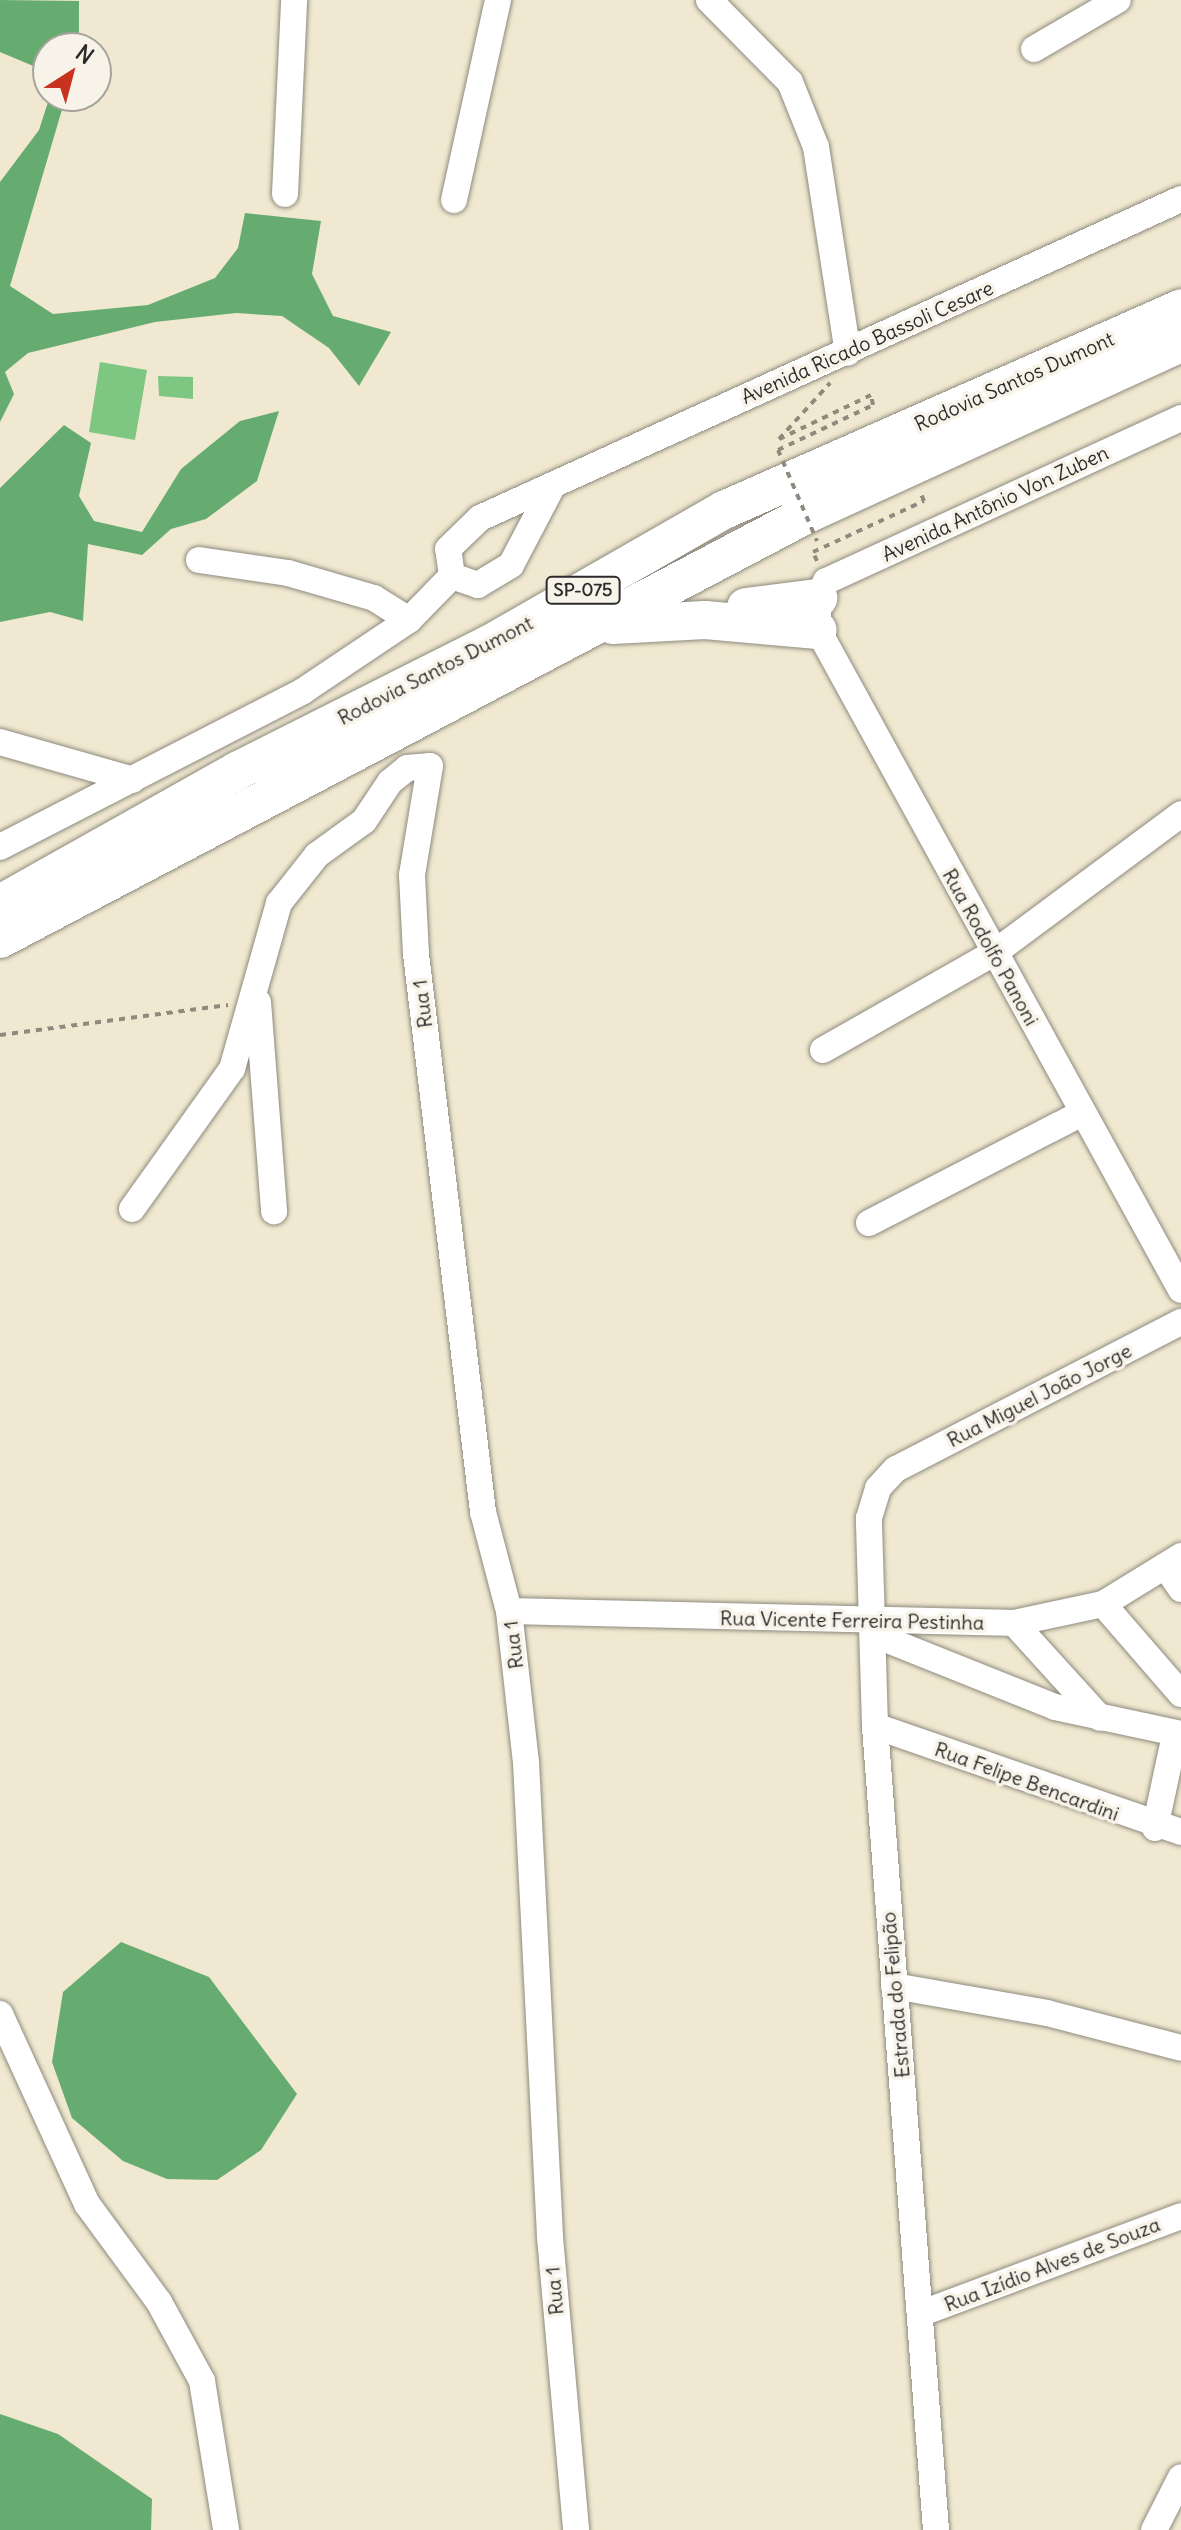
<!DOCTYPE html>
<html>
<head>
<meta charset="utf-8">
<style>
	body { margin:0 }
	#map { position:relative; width:1181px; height:2530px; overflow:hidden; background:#f0e8d0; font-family:Delius,sans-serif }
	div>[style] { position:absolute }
	.green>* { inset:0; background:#7ec783 }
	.forest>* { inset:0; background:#66ac71 }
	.path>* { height:4px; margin-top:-2px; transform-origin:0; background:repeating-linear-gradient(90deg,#8e8a7e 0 6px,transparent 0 12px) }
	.roads { filter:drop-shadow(0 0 2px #8e8a7e) drop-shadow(0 0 2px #8e8a7e) }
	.minor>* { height:26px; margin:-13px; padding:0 13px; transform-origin:13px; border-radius:13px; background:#fff }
	.highway>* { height:38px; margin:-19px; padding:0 19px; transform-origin:19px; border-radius:19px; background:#fff }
	.path-bridge>* { height:4px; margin-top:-2px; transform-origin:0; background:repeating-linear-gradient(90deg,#8e8a7e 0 6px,transparent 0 12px) }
	span { translate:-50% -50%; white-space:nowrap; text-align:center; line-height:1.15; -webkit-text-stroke:7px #f7f3e8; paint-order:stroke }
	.shield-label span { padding:2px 6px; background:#f7f3e8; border:2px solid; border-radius:6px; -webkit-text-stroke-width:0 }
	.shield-label { font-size:18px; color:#2b2b2b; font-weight:700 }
	.street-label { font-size:20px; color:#2b2b2b }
	.north { position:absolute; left:32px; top:32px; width:80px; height:80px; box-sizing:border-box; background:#f7f3e8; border:2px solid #a5a39c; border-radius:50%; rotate:36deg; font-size:22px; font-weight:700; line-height:32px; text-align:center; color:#2b2b2b }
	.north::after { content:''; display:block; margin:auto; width:28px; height:36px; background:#c8321e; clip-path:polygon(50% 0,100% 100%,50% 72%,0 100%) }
</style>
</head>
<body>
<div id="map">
	<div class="green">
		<div style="clip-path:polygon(100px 362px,147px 370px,135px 440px,89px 432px)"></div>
		<div style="clip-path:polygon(158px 376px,193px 377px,193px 399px,159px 396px)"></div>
	</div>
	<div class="forest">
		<div style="clip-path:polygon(0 0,79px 1px,79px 48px,48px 48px,48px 91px,38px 68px,0 52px)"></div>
		<div style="clip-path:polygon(50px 96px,66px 96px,10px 286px,53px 314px,148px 305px,215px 278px,238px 248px,245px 213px,321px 221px,312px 274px,333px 316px,391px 332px,359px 386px,329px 348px,282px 316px,236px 313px,155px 322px,28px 353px,5px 372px,14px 394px,0 422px,0 182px,39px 130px)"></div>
		<div style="clip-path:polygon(279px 411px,257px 481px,206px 519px,171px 529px,142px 555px,88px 544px,83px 621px,50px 612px,0 622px,0 488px,64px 425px,91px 443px,79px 496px,94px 521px,142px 532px,181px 469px,240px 421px)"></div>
		<div style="clip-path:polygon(121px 1942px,209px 1977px,297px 2094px,261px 2150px,217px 2180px,167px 2179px,123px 2161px,72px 2118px,52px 2062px,63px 1992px)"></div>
		<div style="clip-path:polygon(0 2414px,58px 2434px,152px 2499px,151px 2530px,0 2530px)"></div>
	</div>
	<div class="path">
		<div style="left:778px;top:450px;width:105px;rotate:-25.3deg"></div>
		<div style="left:873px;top:405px;width:10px;rotate:-101deg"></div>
		<div style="left:871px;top:395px;width:102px;rotate:154.4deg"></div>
		<div style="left:779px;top:439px;width:76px;rotate:-47.7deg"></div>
		<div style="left:817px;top:561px;width:10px;rotate:-114deg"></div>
		<div style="left:813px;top:552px;width:122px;rotate:-24.7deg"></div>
		<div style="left:924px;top:501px;width:8px;rotate:-113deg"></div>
		<div style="left:0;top:1035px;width:230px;rotate:-7.5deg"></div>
	</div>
	<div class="roads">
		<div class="minor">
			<div style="left:709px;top:0;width:115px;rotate:45.4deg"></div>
			<div style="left:790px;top:82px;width:70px;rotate:68.2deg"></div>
			<div style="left:816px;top:147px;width:208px;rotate:81.2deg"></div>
			<div style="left:1034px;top:49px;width:97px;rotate:-30.3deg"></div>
			<div style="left:285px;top:194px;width:194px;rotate:-87.3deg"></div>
			<div style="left:454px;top:200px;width:205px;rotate:-77.6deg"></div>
			<div style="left:1181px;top:418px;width:391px;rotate:155.3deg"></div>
			<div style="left:826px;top:581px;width:19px;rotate:115deg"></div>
			<div style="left:818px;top:598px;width:32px;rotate:90deg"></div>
			<div style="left:818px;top:630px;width:753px;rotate:61.19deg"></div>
			<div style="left:553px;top:485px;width:90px;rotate:117.7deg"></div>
			<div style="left:511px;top:565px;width:39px;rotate:149deg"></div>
			<div style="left:478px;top:585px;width:28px;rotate:-161deg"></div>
			<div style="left:452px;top:576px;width:27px;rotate:-98deg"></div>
			<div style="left:448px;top:549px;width:45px;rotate:-44.1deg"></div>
			<div style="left:480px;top:518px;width:770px;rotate:-24.47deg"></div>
			<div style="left:199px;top:560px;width:90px;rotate:8.3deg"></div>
			<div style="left:288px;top:573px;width:90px;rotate:16.2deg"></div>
			<div style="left:374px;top:598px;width:41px;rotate:32.2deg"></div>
			<div style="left:0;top:742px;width:138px;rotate:15.9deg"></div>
			<div style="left:0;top:847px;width:341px;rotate:-27.2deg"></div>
			<div style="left:303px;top:691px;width:128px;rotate:-33.8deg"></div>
			<div style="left:409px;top:620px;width:62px;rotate:-45.7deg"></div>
			<div style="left:258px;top:1002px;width:210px;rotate:85.6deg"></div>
			<div style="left:823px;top:1050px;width:197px;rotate:-29.6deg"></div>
			<div style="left:994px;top:953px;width:233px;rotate:-36.6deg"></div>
			<div style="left:132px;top:1209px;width:172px;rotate:-54.5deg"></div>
			<div style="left:232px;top:1069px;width:173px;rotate:-74.2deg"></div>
			<div style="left:279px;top:903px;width:61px;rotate:-51.6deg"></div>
			<div style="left:317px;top:855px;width:58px;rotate:-35.9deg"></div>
			<div style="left:364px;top:821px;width:47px;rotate:-56.3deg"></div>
			<div style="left:390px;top:782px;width:22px;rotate:-39deg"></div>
			<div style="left:407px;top:768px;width:23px;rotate:-5deg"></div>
			<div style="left:430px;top:766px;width:110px;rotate:99.4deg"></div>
			<div style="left:412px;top:875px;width:79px;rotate:87.1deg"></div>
			<div style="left:416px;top:954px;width:562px;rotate:83.15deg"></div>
			<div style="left:483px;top:1512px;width:102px;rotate:75.3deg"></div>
			<div style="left:509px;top:1611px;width:152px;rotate:83.6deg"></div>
			<div style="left:526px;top:1762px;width:476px;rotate:87.1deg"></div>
			<div style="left:550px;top:2237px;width:294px;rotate:84.9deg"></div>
			<div style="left:869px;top:1223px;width:240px;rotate:-27.3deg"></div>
			<div style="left:1165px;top:1566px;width:28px;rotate:55deg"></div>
			<div style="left:1103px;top:1604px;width:119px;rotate:49.1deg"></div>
			<div style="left:509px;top:1611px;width:505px;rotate:1.36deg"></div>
			<div style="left:1014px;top:1623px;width:91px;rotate:-12.1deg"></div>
			<div style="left:1103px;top:1604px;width:92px;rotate:-31.6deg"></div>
			<div style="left:1014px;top:1623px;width:128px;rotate:47.8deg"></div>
			<div style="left:875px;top:1635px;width:194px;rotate:21.8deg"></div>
			<div style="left:1055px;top:1707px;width:129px;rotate:12.1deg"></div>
			<div style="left:875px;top:1726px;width:324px;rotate:19.1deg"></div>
			<div style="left:1155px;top:1828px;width:95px;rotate:-77.9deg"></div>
			<div style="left:894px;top:1986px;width:155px;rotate:10deg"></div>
			<div style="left:1047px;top:2013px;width:138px;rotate:14.6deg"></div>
			<div style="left:0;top:2014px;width:209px;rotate:65.4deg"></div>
			<div style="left:87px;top:2204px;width:122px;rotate:53.7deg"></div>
			<div style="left:159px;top:2302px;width:90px;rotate:61.4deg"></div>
			<div style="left:202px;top:2381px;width:151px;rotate:80.8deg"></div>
			<div style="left:922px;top:2313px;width:277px;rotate:-20.5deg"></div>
			<div style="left:936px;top:2530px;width:806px;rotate:-94.34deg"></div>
			<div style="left:875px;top:1726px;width:208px;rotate:-91.7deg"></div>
			<div style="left:869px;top:1518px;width:31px;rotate:-73deg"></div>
			<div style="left:878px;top:1488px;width:26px;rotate:-47deg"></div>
			<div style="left:896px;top:1469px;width:321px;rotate:-27.3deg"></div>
			<div style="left:1154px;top:2530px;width:59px;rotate:-63deg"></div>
		</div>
		<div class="highway">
			<div style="left:746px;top:607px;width:73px;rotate:-7.1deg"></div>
			<div style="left:613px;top:625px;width:92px;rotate:-3.1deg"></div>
			<div style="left:705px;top:620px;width:113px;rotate:5.1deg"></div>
			<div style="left:0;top:904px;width:272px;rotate:-29.3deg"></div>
			<div style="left:237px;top:771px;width:281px;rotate:-26.7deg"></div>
			<div style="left:488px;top:645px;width:272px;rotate:-29.8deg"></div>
			<div style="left:724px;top:510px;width:500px;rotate:-23.8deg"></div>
			<div style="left:0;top:939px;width:912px;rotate:-27.77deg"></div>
			<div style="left:807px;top:514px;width:411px;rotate:-24.6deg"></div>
		</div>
	</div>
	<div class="path-bridge">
		<div style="left:778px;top:450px;width:99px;rotate:66.8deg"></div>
	</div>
	<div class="shield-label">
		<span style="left:583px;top:590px">SP-075</span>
	</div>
	<div class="street-label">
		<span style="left:867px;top:342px;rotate:-24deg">Avenida Ricado Bassoli Cesare</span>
		<span style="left:1014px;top:381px;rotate:-24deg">Rodovia Santos Dumont</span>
		<span style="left:995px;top:503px;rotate:-25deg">Avenida Antônio Von Zuben</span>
		<span style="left:435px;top:670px;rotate:-27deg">Rodovia Santos Dumont</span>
		<span style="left:991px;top:947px;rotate:61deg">Rua Rodolfo Panoni</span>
		<span style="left:422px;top:1004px;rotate:-97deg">Rua 1</span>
		<span style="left:1039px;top:1395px;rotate:-27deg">Rua Miguel João Jorge</span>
		<span style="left:852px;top:1620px;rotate:1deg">Rua Vicente Ferreira Pestinha</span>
		<span style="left:513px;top:1645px;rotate:-97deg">Rua 1</span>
		<span style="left:1027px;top:1781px;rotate:20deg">Rua Felipe Bencardini</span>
		<span style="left:895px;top:1995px;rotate:-95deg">Estrada do Felipão</span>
		<span style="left:1052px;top:2264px;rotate:-21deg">Rua Izídio Alves de Souza</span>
		<span style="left:554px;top:2291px;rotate:-95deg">Rua 1</span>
	</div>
	<div class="north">N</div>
</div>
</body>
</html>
